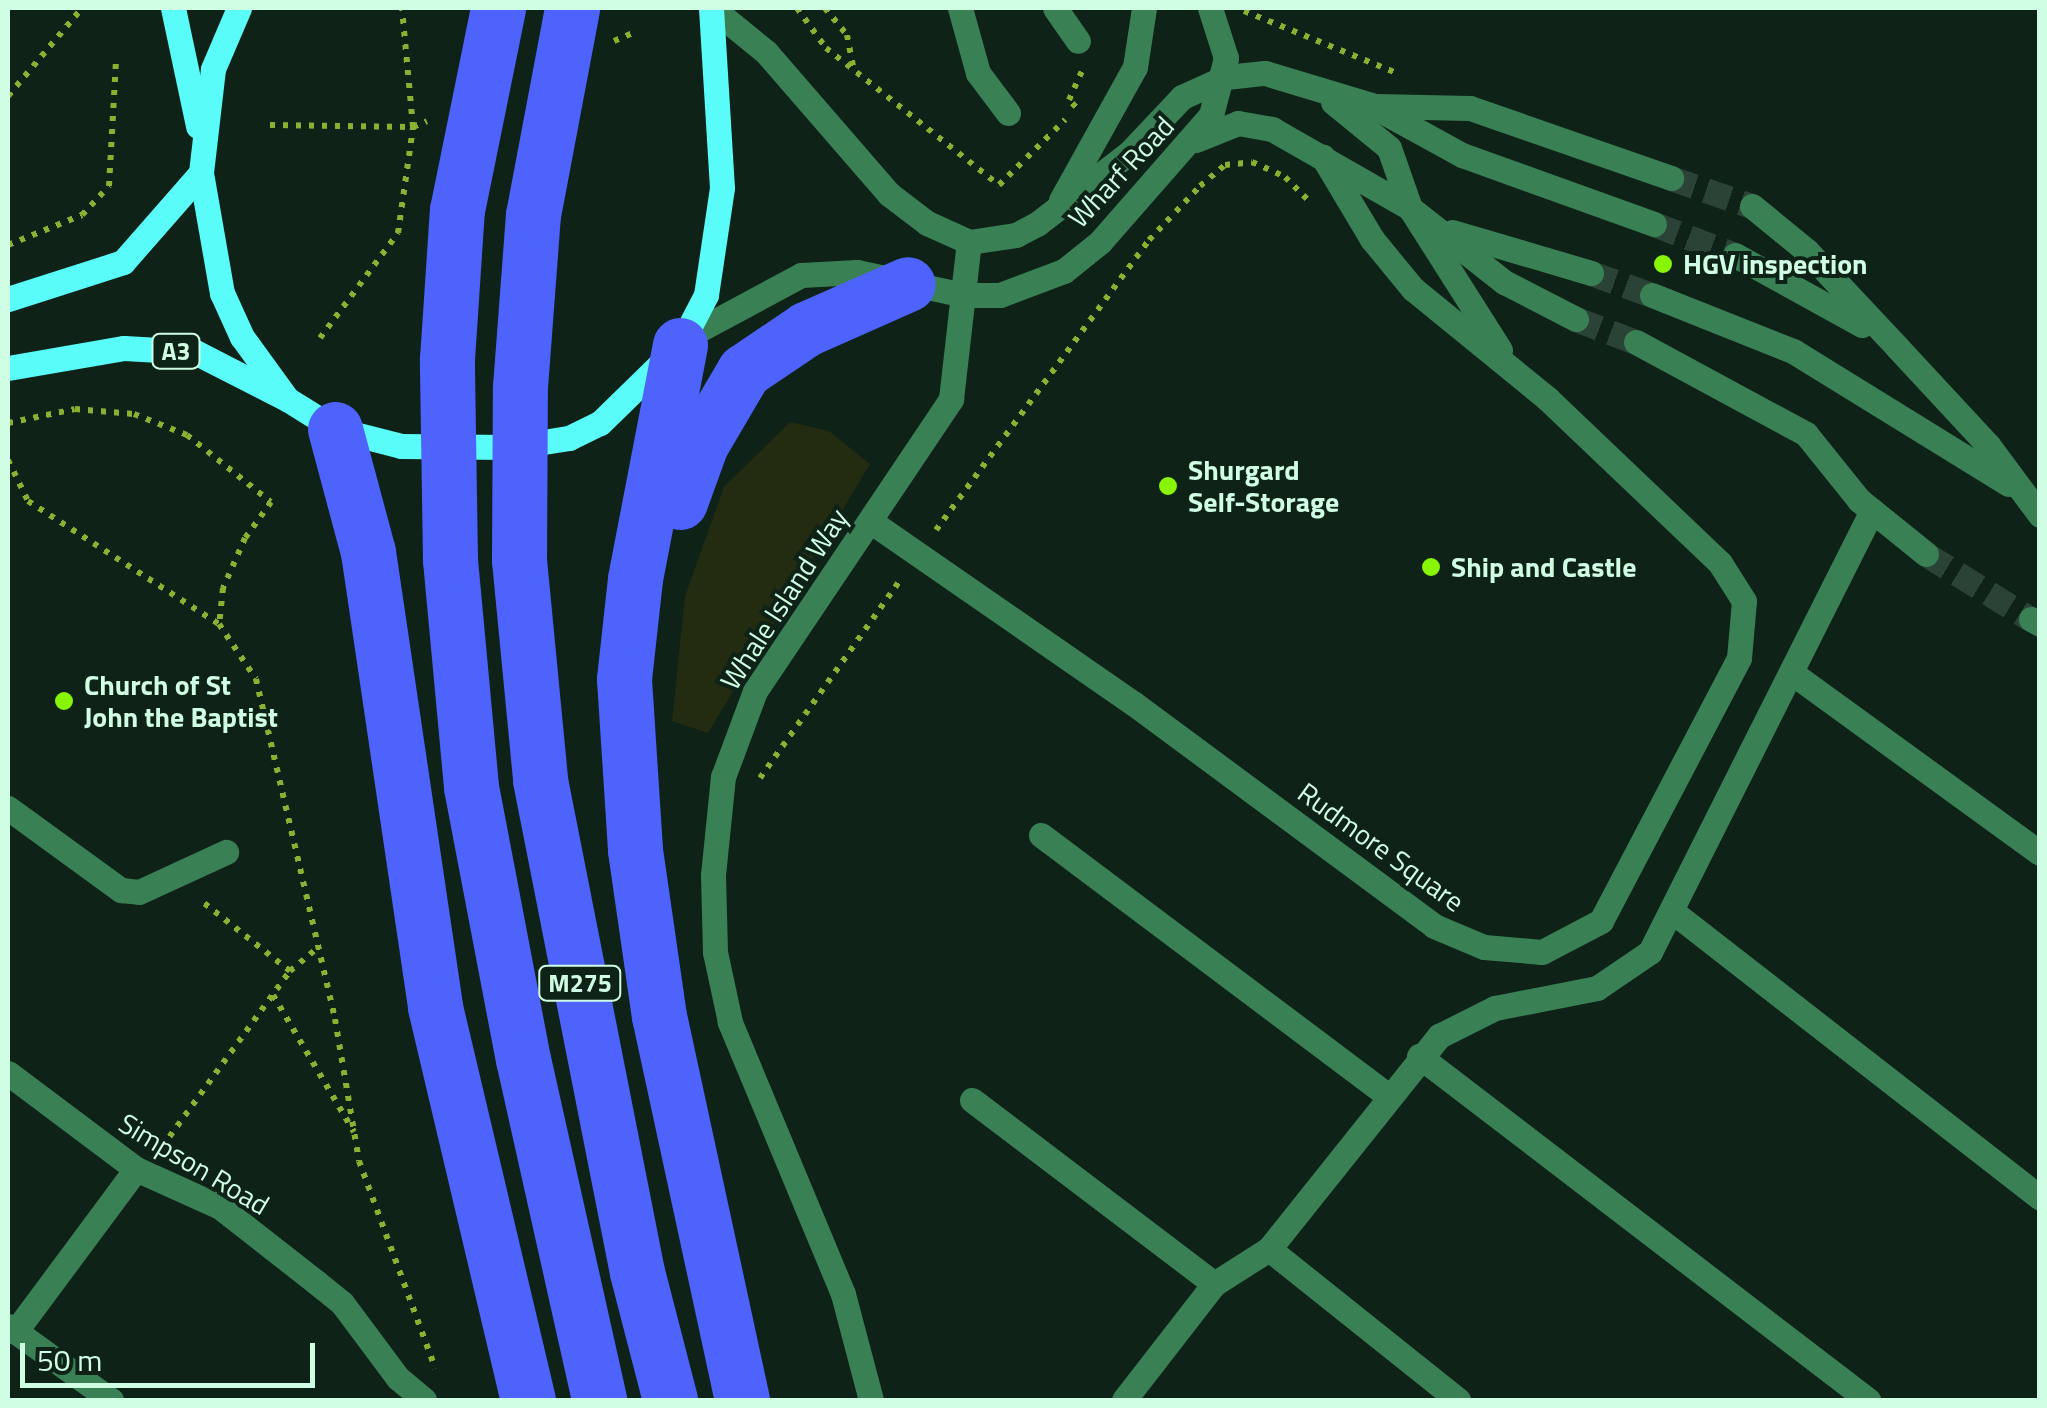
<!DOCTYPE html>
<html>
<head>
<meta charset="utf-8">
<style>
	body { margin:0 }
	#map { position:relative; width:2047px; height:1408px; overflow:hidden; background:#0e2218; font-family:"Titillium Web",sans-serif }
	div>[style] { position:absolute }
	.green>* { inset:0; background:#232c11 }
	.minor-tunnel>* { height:25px; margin-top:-12.5px; transform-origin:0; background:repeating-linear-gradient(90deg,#2b4337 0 25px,transparent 0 37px) }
	.path>* { height:6px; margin-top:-3px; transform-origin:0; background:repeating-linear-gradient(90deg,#8bb131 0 5px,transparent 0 13px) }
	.minor>* { height:25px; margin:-12.5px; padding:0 12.5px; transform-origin:12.5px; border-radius:12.5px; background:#3a8055 }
	.major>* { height:25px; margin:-12.5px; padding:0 12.5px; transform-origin:12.5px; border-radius:12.5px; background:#59fcf8 }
	.highway>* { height:55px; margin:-27.5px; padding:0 27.5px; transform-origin:27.5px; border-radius:27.5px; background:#4d63fc }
	.highway-bridge>* { height:55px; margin:-27.5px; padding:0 27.5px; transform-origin:27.5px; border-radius:27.5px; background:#4d63fc }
	.dots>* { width:28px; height:28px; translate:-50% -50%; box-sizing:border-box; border:5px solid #0e2218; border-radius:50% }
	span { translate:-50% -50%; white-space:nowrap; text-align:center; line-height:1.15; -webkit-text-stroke:8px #0e2218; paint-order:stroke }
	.shield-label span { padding:2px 8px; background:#0e2218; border:2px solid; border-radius:8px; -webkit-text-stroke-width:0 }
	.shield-label { font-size:25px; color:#d0fee5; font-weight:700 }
	.street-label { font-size:28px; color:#d0fee5 }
	.poi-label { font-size:28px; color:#d0fee5; font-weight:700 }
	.left { translate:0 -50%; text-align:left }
	.frame { position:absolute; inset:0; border:10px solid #d0fee5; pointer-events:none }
	.scale { position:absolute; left:20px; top:1343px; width:295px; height:45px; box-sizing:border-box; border:5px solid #d0fee5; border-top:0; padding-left:12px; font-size:30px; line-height:35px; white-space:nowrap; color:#d0fee5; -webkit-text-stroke:8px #0e2218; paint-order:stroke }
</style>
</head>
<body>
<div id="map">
	<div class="green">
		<div style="clip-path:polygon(790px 422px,829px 431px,870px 464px,708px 733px,672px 721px,685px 596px,724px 487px)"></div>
	</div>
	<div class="minor-tunnel">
		<div style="left:1671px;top:178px;width:86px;rotate:19.1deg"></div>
		<div style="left:1654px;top:224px;width:87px;rotate:20.9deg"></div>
		<div style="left:1591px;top:273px;width:65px;rotate:19.8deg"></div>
		<div style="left:1576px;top:319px;width:64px;rotate:21deg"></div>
		<div style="left:1926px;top:554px;width:123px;rotate:31.8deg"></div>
	</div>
	<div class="path">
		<div style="left:797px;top:8px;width:49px;rotate:54.1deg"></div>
		<div style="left:826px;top:48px;width:221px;rotate:38.4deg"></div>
		<div style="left:999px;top:185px;width:93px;rotate:-44.6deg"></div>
		<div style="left:825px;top:8px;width:35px;rotate:51deg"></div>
		<div style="left:847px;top:35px;width:38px;rotate:79deg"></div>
		<div style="left:1244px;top:11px;width:162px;rotate:22.1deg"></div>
		<div style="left:614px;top:41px;width:21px;rotate:-23deg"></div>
		<div style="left:8px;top:96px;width:115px;rotate:-49.9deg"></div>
		<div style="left:1076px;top:107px;width:10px;rotate:-135deg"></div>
		<div style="left:1069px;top:100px;width:34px;rotate:-66deg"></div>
		<div style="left:270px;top:125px;width:143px;rotate:0.8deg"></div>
		<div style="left:413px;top:127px;width:15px;rotate:-23deg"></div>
		<div style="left:8px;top:245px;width:80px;rotate:-22.1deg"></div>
		<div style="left:82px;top:215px;width:40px;rotate:-47deg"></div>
		<div style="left:109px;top:186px;width:126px;rotate:-86.8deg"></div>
		<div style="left:320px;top:338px;width:131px;rotate:-53.4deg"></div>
		<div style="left:398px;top:233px;width:107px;rotate:-81.9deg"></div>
		<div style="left:413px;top:127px;width:120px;rotate:-95.3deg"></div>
		<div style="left:8px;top:423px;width:68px;rotate:-11.8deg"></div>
		<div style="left:75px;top:409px;width:59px;rotate:4.8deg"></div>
		<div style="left:134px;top:414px;width:57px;rotate:21.6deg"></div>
		<div style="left:187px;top:435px;width:107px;rotate:38.6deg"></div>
		<div style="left:271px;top:502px;width:44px;rotate:125.8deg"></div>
		<div style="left:245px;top:538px;width:55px;rotate:113.7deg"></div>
		<div style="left:223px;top:588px;width:36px;rotate:96deg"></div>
		<div style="left:8px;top:460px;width:46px;rotate:64deg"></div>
		<div style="left:28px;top:501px;width:227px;rotate:32.8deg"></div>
		<div style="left:219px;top:624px;width:66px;rotate:56.1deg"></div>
		<div style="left:256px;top:679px;width:349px;rotate:76.9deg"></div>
		<div style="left:335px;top:1019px;width:144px;rotate:80.4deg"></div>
		<div style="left:359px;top:1161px;width:221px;rotate:69.8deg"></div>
		<div style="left:936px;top:530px;width:360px;rotate:-53.7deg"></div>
		<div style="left:1149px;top:240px;width:74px;rotate:-46.6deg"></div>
		<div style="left:1200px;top:186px;width:33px;rotate:-40deg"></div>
		<div style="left:1225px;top:165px;width:27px;rotate:-6deg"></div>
		<div style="left:1252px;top:162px;width:36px;rotate:24deg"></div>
		<div style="left:1285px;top:177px;width:33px;rotate:45deg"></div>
		<div style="left:760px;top:778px;width:242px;rotate:-54.7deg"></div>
		<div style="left:290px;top:971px;width:33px;rotate:-40deg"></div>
		<div style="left:273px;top:995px;width:159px;rotate:59.4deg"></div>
		<div style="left:162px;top:1147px;width:218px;rotate:-54deg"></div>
		<div style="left:290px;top:971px;width:115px;rotate:-141.7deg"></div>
	</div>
	<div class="minor">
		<div style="left:712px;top:8px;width:70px;rotate:39.2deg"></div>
		<div style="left:766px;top:52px;width:188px;rotate:49.1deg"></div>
		<div style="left:889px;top:194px;width:48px;rotate:37.3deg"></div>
		<div style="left:927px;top:223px;width:46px;rotate:24.3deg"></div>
		<div style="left:969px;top:242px;width:48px;rotate:-8.5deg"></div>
		<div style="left:1016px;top:235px;width:24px;rotate:-28deg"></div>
		<div style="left:1037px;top:224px;width:116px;rotate:-37.7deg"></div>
		<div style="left:1129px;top:153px;width:77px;rotate:-46.6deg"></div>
		<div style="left:1182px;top:97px;width:48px;rotate:-24.4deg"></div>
		<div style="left:1226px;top:77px;width:39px;rotate:-6deg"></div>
		<div style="left:1265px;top:73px;width:111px;rotate:16.8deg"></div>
		<div style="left:1371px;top:105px;width:104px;rotate:28.8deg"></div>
		<div style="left:1462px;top:155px;width:204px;rotate:19.8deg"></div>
		<div style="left:960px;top:8px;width:67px;rotate:74.5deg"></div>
		<div style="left:978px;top:73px;width:50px;rotate:53.1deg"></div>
		<div style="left:1055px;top:8px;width:40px;rotate:55.1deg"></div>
		<div style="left:1333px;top:102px;width:72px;rotate:39.4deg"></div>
		<div style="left:1389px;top:148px;width:64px;rotate:70.7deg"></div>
		<div style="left:1410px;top:208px;width:168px;rotate:57.6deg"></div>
		<div style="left:1376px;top:106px;width:94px;rotate:1.2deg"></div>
		<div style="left:1470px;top:108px;width:213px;rotate:19.2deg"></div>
		<div style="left:1196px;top:140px;width:45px;rotate:-22deg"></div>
		<div style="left:1238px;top:123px;width:35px;rotate:10deg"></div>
		<div style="left:1272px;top:129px;width:159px;rotate:29.8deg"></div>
		<div style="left:1410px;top:208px;width:120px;rotate:38.2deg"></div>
		<div style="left:1504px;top:282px;width:81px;rotate:27.2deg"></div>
		<div style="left:1061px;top:200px;width:152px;rotate:-60.9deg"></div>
		<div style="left:1135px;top:67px;width:60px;rotate:-81.3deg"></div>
		<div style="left:1752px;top:206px;width:71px;rotate:39.3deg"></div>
		<div style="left:1807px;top:251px;width:132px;rotate:46.8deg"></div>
		<div style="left:1897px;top:347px;width:134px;rotate:47.1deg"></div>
		<div style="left:1988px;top:445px;width:87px;rotate:53.4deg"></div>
		<div style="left:1452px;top:232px;width:145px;rotate:16.4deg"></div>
		<div style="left:1735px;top:255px;width:145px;rotate:28.9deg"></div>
		<div style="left:1652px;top:295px;width:152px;rotate:21.7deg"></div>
		<div style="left:1793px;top:351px;width:253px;rotate:31.7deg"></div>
		<div style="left:684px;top:338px;width:133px;rotate:-28.3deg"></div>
		<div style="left:801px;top:275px;width:56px;rotate:-3.1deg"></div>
		<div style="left:857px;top:272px;width:109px;rotate:12.1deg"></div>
		<div style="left:964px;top:295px;width:36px"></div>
		<div style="left:1000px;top:295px;width:68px;rotate:-20.6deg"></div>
		<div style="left:1064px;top:271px;width:46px;rotate:-38.9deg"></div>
		<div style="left:1100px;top:242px;width:169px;rotate:-48.8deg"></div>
		<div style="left:1211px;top:115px;width:59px;rotate:-75.3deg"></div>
		<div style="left:1226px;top:58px;width:52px;rotate:-107.7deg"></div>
		<div style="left:1636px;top:342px;width:193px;rotate:28.4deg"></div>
		<div style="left:1806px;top:434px;width:85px;rotate:51.2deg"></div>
		<div style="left:1859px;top:500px;width:86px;rotate:38.9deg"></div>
		<div style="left:870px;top:521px;width:320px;rotate:34.7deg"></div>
		<div style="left:1133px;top:703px;width:375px;rotate:36.5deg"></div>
		<div style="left:1434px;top:926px;width:54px;rotate:22.8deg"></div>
		<div style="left:1484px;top:947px;width:58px;rotate:4.9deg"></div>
		<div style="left:1542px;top:952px;width:67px;rotate:-27.7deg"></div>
		<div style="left:1601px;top:921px;width:297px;rotate:-62.3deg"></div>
		<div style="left:1739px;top:658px;width:57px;rotate:-85deg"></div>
		<div style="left:1744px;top:601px;width:45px;rotate:-122.3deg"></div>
		<div style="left:1720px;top:563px;width:238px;rotate:-136.4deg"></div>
		<div style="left:1548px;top:399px;width:174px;rotate:-140.8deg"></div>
		<div style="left:1413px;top:289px;width:65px;rotate:-129.4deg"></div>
		<div style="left:1372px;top:239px;width:96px;rotate:-120.9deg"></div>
		<div style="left:2031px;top:619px;width:10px;rotate:29deg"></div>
		<div style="left:1792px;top:673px;width:306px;rotate:36deg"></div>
		<div style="left:8px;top:808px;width:140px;rotate:36deg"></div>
		<div style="left:121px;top:890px;width:18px;rotate:6deg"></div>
		<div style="left:139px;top:892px;width:96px;rotate:-24.7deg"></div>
		<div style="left:1041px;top:835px;width:435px;rotate:36.9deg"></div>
		<div style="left:1673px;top:912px;width:465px;rotate:37.9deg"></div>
		<div style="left:1419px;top:1056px;width:566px;rotate:37.46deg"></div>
		<div style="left:8px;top:1073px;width:160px;rotate:36.9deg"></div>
		<div style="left:136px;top:1169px;width:92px;rotate:24.3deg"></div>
		<div style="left:220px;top:1207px;width:122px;rotate:38deg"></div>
		<div style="left:316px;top:1282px;width:33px;rotate:39deg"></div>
		<div style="left:342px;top:1303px;width:94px;rotate:53.3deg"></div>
		<div style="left:398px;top:1378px;width:34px;rotate:40deg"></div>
		<div style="left:972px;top:1100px;width:304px;rotate:37.2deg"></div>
		<div style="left:1269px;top:1249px;width:242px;rotate:38.6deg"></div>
		<div style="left:8px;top:1326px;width:127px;rotate:35.7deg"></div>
		<div style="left:15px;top:1332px;width:203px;rotate:-53.4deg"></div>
		<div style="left:871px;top:1400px;width:110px;rotate:-104.8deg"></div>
		<div style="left:843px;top:1294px;width:295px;rotate:-112.6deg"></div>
		<div style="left:730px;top:1022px;width:72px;rotate:-102.1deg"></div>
		<div style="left:715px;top:952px;width:77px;rotate:-91.5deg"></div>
		<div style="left:713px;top:875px;width:99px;rotate:-84.2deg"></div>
		<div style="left:723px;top:777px;width:92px;rotate:-69.6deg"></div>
		<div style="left:755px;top:691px;width:352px;rotate:-56.1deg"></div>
		<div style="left:951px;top:399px;width:158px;rotate:-83.5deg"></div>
		<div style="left:1124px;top:1400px;width:147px;rotate:-52.2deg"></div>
		<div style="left:1214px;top:1284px;width:65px;rotate:-32.5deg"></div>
		<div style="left:1269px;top:1249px;width:273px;rotate:-51.4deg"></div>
		<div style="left:1439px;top:1036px;width:63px;rotate:-26.6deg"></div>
		<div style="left:1495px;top:1008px;width:104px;rotate:-11.1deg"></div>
		<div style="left:1597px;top:988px;width:64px;rotate:-34.2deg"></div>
		<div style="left:1650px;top:952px;width:494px;rotate:-63.3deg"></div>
	</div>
	<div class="major">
		<div style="left:173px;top:8px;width:121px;rotate:78deg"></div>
		<div style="left:239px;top:8px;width:66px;rotate:113.1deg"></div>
		<div style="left:213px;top:69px;width:105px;rotate:96.6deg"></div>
		<div style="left:201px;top:173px;width:122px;rotate:80.1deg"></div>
		<div style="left:222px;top:293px;width:48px;rotate:65.6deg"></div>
		<div style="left:242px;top:337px;width:77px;rotate:54deg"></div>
		<div style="left:287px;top:399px;width:57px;rotate:32deg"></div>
		<div style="left:335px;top:429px;width:68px;rotate:14.4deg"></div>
		<div style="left:401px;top:446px;width:111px;rotate:0.5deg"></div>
		<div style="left:512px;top:447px;width:58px;rotate:-9deg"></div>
		<div style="left:569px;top:438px;width:34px;rotate:-26deg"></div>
		<div style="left:600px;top:423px;width:112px;rotate:-44.3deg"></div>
		<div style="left:680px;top:345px;width:56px;rotate:-62.5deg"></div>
		<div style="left:706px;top:295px;width:108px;rotate:-81.5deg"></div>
		<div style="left:722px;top:188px;width:180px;rotate:-93.5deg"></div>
		<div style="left:8px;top:299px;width:121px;rotate:-17.8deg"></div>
		<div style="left:123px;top:262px;width:118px;rotate:-48.8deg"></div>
		<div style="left:8px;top:368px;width:118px;rotate:-9.8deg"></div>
		<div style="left:124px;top:348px;width:71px;rotate:3.2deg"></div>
		<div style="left:195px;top:352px;width:99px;rotate:27.1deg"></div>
	</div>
	<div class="highway">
		<div style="left:680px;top:345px;width:238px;rotate:100.9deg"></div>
		<div style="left:635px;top:579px;width:101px;rotate:96.3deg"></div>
		<div style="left:624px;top:679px;width:171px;rotate:86.3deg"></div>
		<div style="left:635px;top:850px;width:168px;rotate:81.8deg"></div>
		<div style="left:659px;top:1016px;width:393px;rotate:77.8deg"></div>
		<div style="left:335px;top:429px;width:127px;rotate:75deg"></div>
		<div style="left:368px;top:552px;width:460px;rotate:81.6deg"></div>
		<div style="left:435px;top:1007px;width:404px;rotate:76.7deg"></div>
		<div style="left:680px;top:502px;width:62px;rotate:-70.1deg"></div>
		<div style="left:701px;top:444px;width:85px;rotate:-59.5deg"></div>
		<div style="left:744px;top:371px;width:75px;rotate:-34.1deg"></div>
		<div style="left:806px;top:329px;width:111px;rotate:-23.8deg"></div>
		<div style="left:450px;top:560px;width:228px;rotate:84.7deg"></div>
		<div style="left:471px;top:787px;width:277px;rotate:79.2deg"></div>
		<div style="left:523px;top:1059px;width:349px;rotate:77.4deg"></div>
		<div style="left:519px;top:560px;width:221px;rotate:84.5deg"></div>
		<div style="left:540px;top:780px;width:501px;rotate:78.85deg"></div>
		<div style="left:637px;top:1272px;width:132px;rotate:75.5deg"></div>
	</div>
	<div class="highway-bridge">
		<div style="left:450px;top:560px;width:201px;rotate:-90.9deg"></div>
		<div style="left:447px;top:359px;width:149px;rotate:-86.2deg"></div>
		<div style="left:457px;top:210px;width:206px;rotate:-78.5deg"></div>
		<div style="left:519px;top:560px;width:173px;rotate:-89.7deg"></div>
		<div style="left:520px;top:387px;width:172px;rotate:-85.7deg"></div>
		<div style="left:533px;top:215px;width:211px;rotate:-79.3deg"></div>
	</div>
	<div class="dots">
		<div style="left:1663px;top:264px;background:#88f505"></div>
		<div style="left:1168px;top:486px;background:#88f505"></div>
		<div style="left:1431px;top:567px;background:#88f505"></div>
		<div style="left:64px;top:701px;background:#88f505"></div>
	</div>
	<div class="shield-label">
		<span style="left:176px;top:351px">A3</span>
		<span style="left:580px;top:983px">M275</span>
	</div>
	<div class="street-label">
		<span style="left:1121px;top:172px;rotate:-47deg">Wharf Road</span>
		<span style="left:784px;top:599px;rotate:-57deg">Whale Island Way</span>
		<span style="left:1381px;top:847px;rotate:36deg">Rudmore Square</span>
		<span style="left:194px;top:1164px;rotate:31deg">Simpson Road</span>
	</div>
	<div class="poi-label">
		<span class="left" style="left:1683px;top:264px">HGV inspection</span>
		<span class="left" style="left:1188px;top:486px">Shurgard<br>Self-Storage</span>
		<span class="left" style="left:1451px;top:567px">Ship and Castle</span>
		<span class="left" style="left:84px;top:701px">Church of St<br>John the Baptist</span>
	</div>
	<div class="frame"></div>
	<div class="scale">50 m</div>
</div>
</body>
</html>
